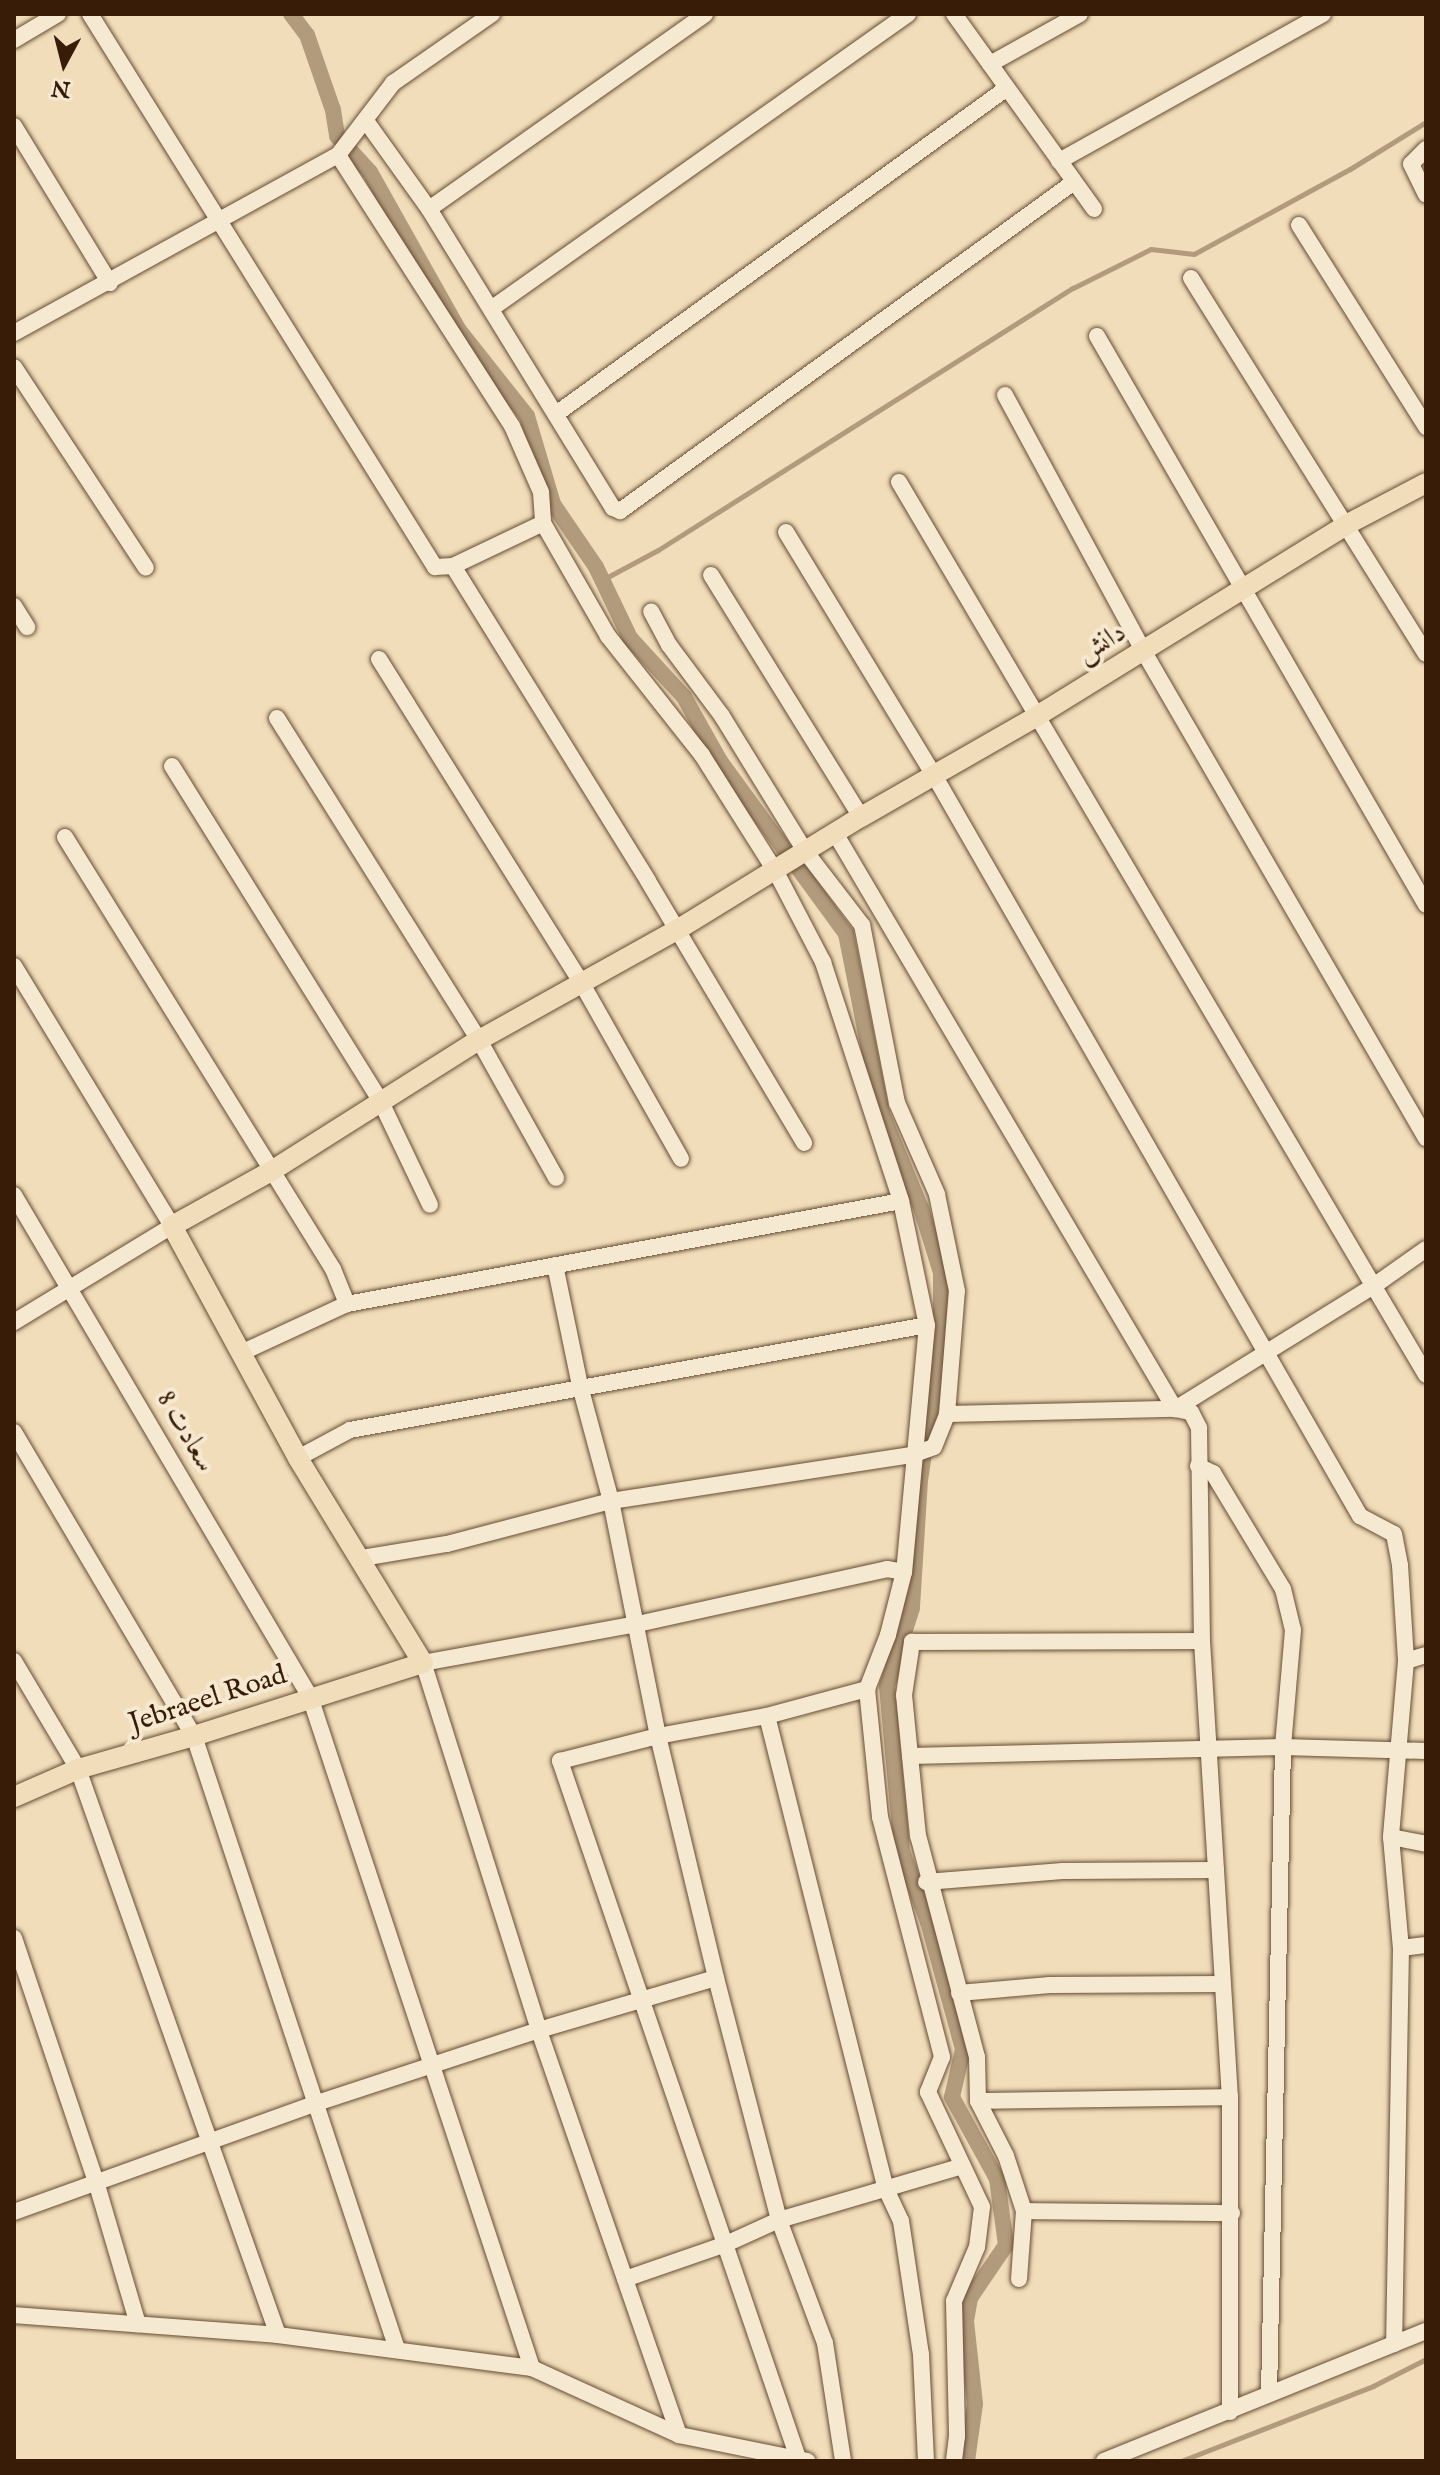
<!DOCTYPE html>
<html>
<head>
<meta charset="utf-8">
<style>
	body { margin:0 }
	#map { position:relative; width:1440px; height:2475px; overflow:hidden; background:#f1ddb9; font-family:"IM FELL English",Amiri,serif }
	div>[style] { position:absolute }
	.stream>* { height:5px; margin:-2.5px; padding:0 2.5px; transform-origin:2.5px; border-radius:2.5px; background:#b29b7c }
	.canal>* { height:16px; margin:-8px; padding:0 8px; transform-origin:8px; border-radius:8px; background:#b29b7c }
	.roads { filter:drop-shadow(0 0 2px #664c34) drop-shadow(0 0 2px #664c34) }
	.minor>* { height:16px; margin:-8px; padding:0 8px; transform-origin:8px; border-radius:8px; background:#f6e9d2 }
	.major>* { height:20px; margin:-10px; padding:0 10px; transform-origin:10px; border-radius:10px; background:#f1ddb9 }
	span { translate:-50% -50%; white-space:nowrap; text-align:center; line-height:1.15; -webkit-text-stroke:8px #f6e9d2; paint-order:stroke }
	.street-label { font-size:28px; color:#381c07 }
	.frame { position:absolute; inset:0; border:16px solid #381c07; pointer-events:none }
	.north { position:absolute; left:24px; top:24px; width:80px; height:80px; -webkit-text-stroke:6px #f6e9d2; paint-order:stroke; rotate:187deg; font-size:22px; font-weight:700; line-height:32px; text-align:center; color:#381c07 }
	.north::after { content:''; display:block; margin:auto; width:28px; height:36px; background:#381c07; clip-path:polygon(50% 0,100% 100%,50% 72%,0 100%) }
</style>
</head>
<body>
<div id="map">
	<div class="stream">
		<div style="left:602px;top:580px;width:64px;rotate:-28.2deg"></div>
		<div style="left:658px;top:550px;width:491px;rotate:-32.3deg"></div>
		<div style="left:1073px;top:288px;width:87px;rotate:-26.6deg"></div>
		<div style="left:1151px;top:249px;width:43px;rotate:6.6deg"></div>
		<div style="left:1194px;top:254px;width:178px;rotate:-28.6deg"></div>
		<div style="left:1350px;top:169px;width:89px;rotate:-31.7deg"></div>
		<div style="left:1181px;top:2461px;width:206px;rotate:-21.3deg"></div>
		<div style="left:1373px;top:2386px;width:59px;rotate:-27deg"></div>
	</div>
	<div class="canal">
		<div style="left:291px;top:14px;width:26px;rotate:53deg"></div>
		<div style="left:307px;top:35px;width:79px;rotate:70.9deg"></div>
		<div style="left:333px;top:110px;width:26px;rotate:81deg"></div>
		<div style="left:337px;top:136px;width:49px;rotate:47.5deg"></div>
		<div style="left:370px;top:172px;width:180px;rotate:60.7deg"></div>
		<div style="left:458px;top:329px;width:111px;rotate:51.6deg"></div>
		<div style="left:527px;top:416px;width:92px;rotate:73.5deg"></div>
		<div style="left:553px;top:504px;width:76px;rotate:55.7deg"></div>
		<div style="left:596px;top:567px;width:79px;rotate:64.4deg"></div>
		<div style="left:630px;top:638px;width:80px;rotate:47.5deg"></div>
		<div style="left:684px;top:697px;width:73px;rotate:60.6deg"></div>
		<div style="left:720px;top:761px;width:214px;rotate:53.9deg"></div>
		<div style="left:846px;top:934px;width:184px;rotate:78.7deg"></div>
		<div style="left:882px;top:1114px;width:102px;rotate:67.5deg"></div>
		<div style="left:921px;top:1208px;width:68px;rotate:72.9deg"></div>
		<div style="left:941px;top:1273px;width:67px;rotate:90deg"></div>
		<div style="left:941px;top:1340px;width:142px;rotate:98.5deg"></div>
		<div style="left:920px;top:1480px;width:128px;rotate:93.6deg"></div>
		<div style="left:912px;top:1608px;width:82px;rotate:107.8deg"></div>
		<div style="left:887px;top:1686px;width:166px;rotate:84.8deg"></div>
		<div style="left:902px;top:1851px;width:76px;rotate:69.9deg"></div>
		<div style="left:928px;top:1922px;width:132px;rotate:74.6deg"></div>
		<div style="left:963px;top:2049px;width:49px;rotate:102.9deg"></div>
		<div style="left:952px;top:2097px;width:94px;rotate:61.2deg"></div>
		<div style="left:997px;top:2179px;width:67px;rotate:82.2deg"></div>
		<div style="left:1006px;top:2245px;width:64px;rotate:124.2deg"></div>
		<div style="left:970px;top:2298px;width:23px;rotate:100deg"></div>
		<div style="left:966px;top:2321px;width:83px;rotate:83.8deg"></div>
		<div style="left:975px;top:2404px;width:58px;rotate:98deg"></div>
	</div>
	<div class="roads">
		<div class="minor">
			<div style="left:90px;top:14px;width:652px;rotate:58.04deg"></div>
			<div style="left:435px;top:567px;width:18px;rotate:-3deg"></div>
			<div style="left:453px;top:566px;width:100px;rotate:-25.5deg"></div>
			<div style="left:954px;top:14px;width:240px;rotate:54.3deg"></div>
			<div style="left:14px;top:40px;width:51px;rotate:-30.6deg"></div>
			<div style="left:990px;top:64px;width:103px;rotate:-29.1deg"></div>
			<div style="left:366px;top:121px;width:108px;rotate:54.4deg"></div>
			<div style="left:429px;top:209px;width:351px;rotate:58.4deg"></div>
			<div style="left:613px;top:508px;width:8px;rotate:23deg"></div>
			<div style="left:620px;top:511px;width:561px;rotate:-35.93deg"></div>
			<div style="left:14px;top:126px;width:184px;rotate:58.6deg"></div>
			<div style="left:1426px;top:149px;width:21px;rotate:135deg"></div>
			<div style="left:1411px;top:164px;width:34px;rotate:64deg"></div>
			<div style="left:338px;top:155px;width:322px;rotate:57.3deg"></div>
			<div style="left:512px;top:426px;width:72px;rotate:66.3deg"></div>
			<div style="left:541px;top:492px;width:31px;rotate:86deg"></div>
			<div style="left:543px;top:523px;width:130px;rotate:60.1deg"></div>
			<div style="left:608px;top:636px;width:152px;rotate:51.7deg"></div>
			<div style="left:702px;top:755px;width:138px;rotate:57.7deg"></div>
			<div style="left:776px;top:872px;width:102px;rotate:62.4deg"></div>
			<div style="left:823px;top:962px;width:251px;rotate:71.9deg"></div>
			<div style="left:901px;top:1201px;width:127px;rotate:78.2deg"></div>
			<div style="left:927px;top:1325px;width:248px;rotate:95.3deg"></div>
			<div style="left:904px;top:1572px;width:65px;rotate:104.3deg"></div>
			<div style="left:888px;top:1635px;width:58px;rotate:111.3deg"></div>
			<div style="left:867px;top:1689px;width:129px;rotate:84.2deg"></div>
			<div style="left:880px;top:1817px;width:248px;rotate:75.5deg"></div>
			<div style="left:942px;top:2057px;width:38px;rotate:112deg"></div>
			<div style="left:928px;top:2092px;width:127px;rotate:64.8deg"></div>
			<div style="left:982px;top:2207px;width:40px;rotate:97.1deg"></div>
			<div style="left:977px;top:2247px;width:59px;rotate:113.1deg"></div>
			<div style="left:954px;top:2301px;width:135px;rotate:88.7deg"></div>
			<div style="left:957px;top:2436px;width:25px;rotate:97deg"></div>
			<div style="left:1059px;top:161px;width:302px;rotate:-29.1deg"></div>
			<div style="left:429px;top:209px;width:338px;rotate:-35.2deg"></div>
			<div style="left:1299px;top:225px;width:239px;rotate:57.8deg"></div>
			<div style="left:1191px;top:278px;width:443px;rotate:58deg"></div>
			<div style="left:491px;top:309px;width:511px;rotate:-35.28deg"></div>
			<div style="left:14px;top:333px;width:370px;rotate:-28.8deg"></div>
			<div style="left:338px;top:155px;width:91px;rotate:-52.6deg"></div>
			<div style="left:393px;top:83px;width:121px;rotate:-34.9deg"></div>
			<div style="left:1097px;top:336px;width:657px;rotate:59.96deg"></div>
			<div style="left:14px;top:367px;width:240px;rotate:56.7deg"></div>
			<div style="left:1005px;top:395px;width:292px;rotate:61.6deg"></div>
			<div style="left:1144px;top:652px;width:562px;rotate:59.88deg"></div>
			<div style="left:556px;top:414px;width:556px;rotate:-35.86deg"></div>
			<div style="left:899px;top:482px;width:1037px;rotate:59.45deg"></div>
			<div style="left:786px;top:532px;width:285px;rotate:58.7deg"></div>
			<div style="left:934px;top:775px;width:855px;rotate:60.11deg"></div>
			<div style="left:1360px;top:1516px;width:38px;rotate:28deg"></div>
			<div style="left:1394px;top:1534px;width:32px;rotate:79deg"></div>
			<div style="left:1400px;top:1565px;width:96px;rotate:86.4deg"></div>
			<div style="left:1406px;top:1661px;width:177px;rotate:94.9deg"></div>
			<div style="left:1391px;top:1837px;width:111px;rotate:84.9deg"></div>
			<div style="left:1401px;top:1948px;width:396px;rotate:91deg"></div>
			<div style="left:453px;top:566px;width:370px;rotate:58.2deg"></div>
			<div style="left:648px;top:881px;width:305px;rotate:59.2deg"></div>
			<div style="left:711px;top:575px;width:285px;rotate:58.2deg"></div>
			<div style="left:14px;top:606px;width:25px;rotate:58deg"></div>
			<div style="left:379px;top:659px;width:381px;rotate:58deg"></div>
			<div style="left:581px;top:982px;width:203px;rotate:60.5deg"></div>
			<div style="left:277px;top:718px;width:380px;rotate:57.9deg"></div>
			<div style="left:479px;top:1040px;width:158px;rotate:60.8deg"></div>
			<div style="left:172px;top:766px;width:393px;rotate:58.1deg"></div>
			<div style="left:380px;top:1100px;width:116px;rotate:64.5deg"></div>
			<div style="left:835px;top:833px;width:669px;rotate:59.45deg"></div>
			<div style="left:1175px;top:1409px;width:16px;rotate:11deg"></div>
			<div style="left:1191px;top:1412px;width:18px;rotate:63deg"></div>
			<div style="left:1199px;top:1428px;width:213px;rotate:89.2deg"></div>
			<div style="left:1202px;top:1641px;width:457px;rotate:86.5deg"></div>
			<div style="left:1230px;top:2097px;width:315px;rotate:90deg"></div>
			<div style="left:65px;top:837px;width:508px;rotate:58.19deg"></div>
			<div style="left:333px;top:1269px;width:38px;rotate:68deg"></div>
			<div style="left:14px;top:966px;width:304px;rotate:58.7deg"></div>
			<div style="left:172px;top:1226px;width:185px;rotate:148.7deg"></div>
			<div style="left:14px;top:1195px;width:583px;rotate:59.47deg"></div>
			<div style="left:310px;top:1697px;width:707px;rotate:71.69deg"></div>
			<div style="left:555px;top:1265px;width:124px;rotate:78.3deg"></div>
			<div style="left:580px;top:1386px;width:119px;rotate:74.9deg"></div>
			<div style="left:611px;top:1501px;width:240px;rotate:78.7deg"></div>
			<div style="left:658px;top:1736px;width:249px;rotate:76.5deg"></div>
			<div style="left:716px;top:1978px;width:250px;rotate:75.4deg"></div>
			<div style="left:779px;top:2220px;width:131px;rotate:69.5deg"></div>
			<div style="left:825px;top:2343px;width:119px;rotate:81.3deg"></div>
			<div style="left:243px;top:1352px;width:115px;rotate:-24.8deg"></div>
			<div style="left:347px;top:1304px;width:563px;rotate:-10.53deg"></div>
			<div style="left:947px;top:1414px;width:228px;rotate:-1.3deg"></div>
			<div style="left:1175px;top:1409px;width:235px;rotate:-31.8deg"></div>
			<div style="left:1375px;top:1285px;width:62px;rotate:-35.2deg"></div>
			<div style="left:14px;top:1432px;width:353px;rotate:59.4deg"></div>
			<div style="left:194px;top:1736px;width:646px;rotate:71.68deg"></div>
			<div style="left:298px;top:1458px;width:59px;rotate:-28.3deg"></div>
			<div style="left:350px;top:1430px;width:586px;rotate:-10.31deg"></div>
			<div style="left:1198px;top:1466px;width:17px;rotate:25deg"></div>
			<div style="left:1213px;top:1473px;width:135px;rotate:58.9deg"></div>
			<div style="left:1283px;top:1589px;width:42px;rotate:76.3deg"></div>
			<div style="left:1293px;top:1630px;width:117px;rotate:94.9deg"></div>
			<div style="left:1283px;top:1747px;width:646px;rotate:91.24deg"></div>
			<div style="left:362px;top:1558px;width:86px;rotate:-9.4deg"></div>
			<div style="left:447px;top:1544px;width:170px;rotate:-14.7deg"></div>
			<div style="left:611px;top:1501px;width:304px;rotate:-8.7deg"></div>
			<div style="left:912px;top:1455px;width:23px;rotate:-20deg"></div>
			<div style="left:934px;top:1447px;width:35px;rotate:-68deg"></div>
			<div style="left:947px;top:1414px;width:123px;rotate:-85.4deg"></div>
			<div style="left:957px;top:1291px;width:99px;rotate:-101.7deg"></div>
			<div style="left:937px;top:1194px;width:99px;rotate:-113.7deg"></div>
			<div style="left:897px;top:1103px;width:181px;rotate:-101.1deg"></div>
			<div style="left:862px;top:925px;width:93px;rotate:-127.6deg"></div>
			<div style="left:805px;top:851px;width:158px;rotate:-121.6deg"></div>
			<div style="left:722px;top:716px;width:89px;rotate:-126.7deg"></div>
			<div style="left:669px;top:645px;width:38px;rotate:-118deg"></div>
			<div style="left:14px;top:1661px;width:126px;rotate:59.3deg"></div>
			<div style="left:78px;top:1769px;width:600px;rotate:70.54deg"></div>
			<div style="left:1406px;top:1661px;width:21px;rotate:-17deg"></div>
			<div style="left:767px;top:1716px;width:488px;rotate:75.9deg"></div>
			<div style="left:886px;top:2189px;width:35px;rotate:65deg"></div>
			<div style="left:901px;top:2221px;width:135px;rotate:81.5deg"></div>
			<div style="left:921px;top:2355px;width:106px;rotate:87.3deg"></div>
			<div style="left:910px;top:1756px;width:61px;rotate:-95.6deg"></div>
			<div style="left:904px;top:1695px;width:54px;rotate:-81.4deg"></div>
			<div style="left:912px;top:1642px;width:290px;rotate:-0.2deg"></div>
			<div style="left:1391px;top:1837px;width:36px;rotate:11deg"></div>
			<div style="left:926px;top:1882px;width:137px;rotate:-4.6deg"></div>
			<div style="left:1063px;top:1871px;width:153px;rotate:-0.4deg"></div>
			<div style="left:14px;top:1938px;width:261px;rotate:71.4deg"></div>
			<div style="left:97px;top:2185px;width:145px;rotate:73.6deg"></div>
			<div style="left:1401px;top:1948px;width:25px;rotate:-7deg"></div>
			<div style="left:959px;top:1993px;width:91px;rotate:-5deg"></div>
			<div style="left:1050px;top:1985px;width:172px;rotate:-0.3deg"></div>
			<div style="left:978px;top:2101px;width:252px;rotate:-0.9deg"></div>
			<div style="left:1024px;top:2211px;width:208px;rotate:0.6deg"></div>
			<div style="left:14px;top:2212px;width:322px;rotate:-19.8deg"></div>
			<div style="left:317px;top:2103px;width:234px;rotate:-18.2deg"></div>
			<div style="left:539px;top:2030px;width:184px;rotate:-16.4deg"></div>
			<div style="left:625px;top:2279px;width:107px;rotate:-19.1deg"></div>
			<div style="left:726px;top:2244px;width:58px;rotate:-24.4deg"></div>
			<div style="left:779px;top:2220px;width:191px;rotate:-16.4deg"></div>
			<div style="left:1019px;top:2279px;width:68px;rotate:-85.8deg"></div>
			<div style="left:1024px;top:2211px;width:58px;rotate:-108.1deg"></div>
			<div style="left:1006px;top:2156px;width:62px;rotate:-117deg"></div>
			<div style="left:978px;top:2101px;width:44px;rotate:-91.3deg"></div>
			<div style="left:977px;top:2057px;width:229px;rotate:-104.9deg"></div>
			<div style="left:918px;top:1836px;width:80px;rotate:-95.7deg"></div>
			<div style="left:910px;top:1756px;width:373px;rotate:-1.4deg"></div>
			<div style="left:1283px;top:1747px;width:143px;rotate:1.6deg"></div>
			<div style="left:14px;top:2315px;width:265px;rotate:4.3deg"></div>
			<div style="left:278px;top:2335px;width:256px;rotate:7.4deg"></div>
			<div style="left:532px;top:2368px;width:162px;rotate:24.5deg"></div>
			<div style="left:679px;top:2435px;width:131px;rotate:11.5deg"></div>
			<div style="left:679px;top:2435px;width:429px;rotate:-109.1deg"></div>
			<div style="left:539px;top:2030px;width:385px;rotate:-107.5deg"></div>
			<div style="left:423px;top:1663px;width:213px;rotate:-10.3deg"></div>
			<div style="left:633px;top:1625px;width:260px;rotate:-12.4deg"></div>
			<div style="left:887px;top:1569px;width:17px;rotate:10deg"></div>
			<div style="left:798px;top:2458px;width:737px;rotate:-108.85deg"></div>
			<div style="left:560px;top:1761px;width:101px;rotate:-14.3deg"></div>
			<div style="left:658px;top:1736px;width:111px;rotate:-10.4deg"></div>
			<div style="left:767px;top:1716px;width:104px;rotate:-15.1deg"></div>
			<div style="left:1104px;top:2461px;width:347px;rotate:-22deg"></div>
		</div>
		<div class="major">
			<div style="left:14px;top:1797px;width:70px;rotate:-23.6deg"></div>
			<div style="left:78px;top:1769px;width:121px;rotate:-15.9deg"></div>
			<div style="left:194px;top:1736px;width:240px;rotate:-17.7deg"></div>
			<div style="left:423px;top:1663px;width:240px;rotate:-121.4deg"></div>
			<div style="left:298px;top:1458px;width:264px;rotate:-118.5deg"></div>
			<div style="left:172px;top:1226px;width:115px;rotate:-29deg"></div>
			<div style="left:273px;top:1170px;width:244px;rotate:-32.3deg"></div>
			<div style="left:479px;top:1040px;width:227px;rotate:-29.1deg"></div>
			<div style="left:677px;top:930px;width:216px;rotate:-31.6deg"></div>
			<div style="left:861px;top:817px;width:203px;rotate:-29.8deg"></div>
			<div style="left:1037px;top:716px;width:363px;rotate:-31.7deg"></div>
			<div style="left:1346px;top:525px;width:90px;rotate:-27.7deg"></div>
		</div>
	</div>
	<div class="street-label">
		<span style="left:1102px;top:644px;rotate:-31deg">دانش</span>
		<span style="left:185px;top:1432px;rotate:60deg">سعادت 8</span>
		<span style="left:208px;top:1700px;rotate:-18deg">Jebraeel Road</span>
	</div>
	<div class="frame"></div>
	<div class="north">N</div>
</div>
</body>
</html>
